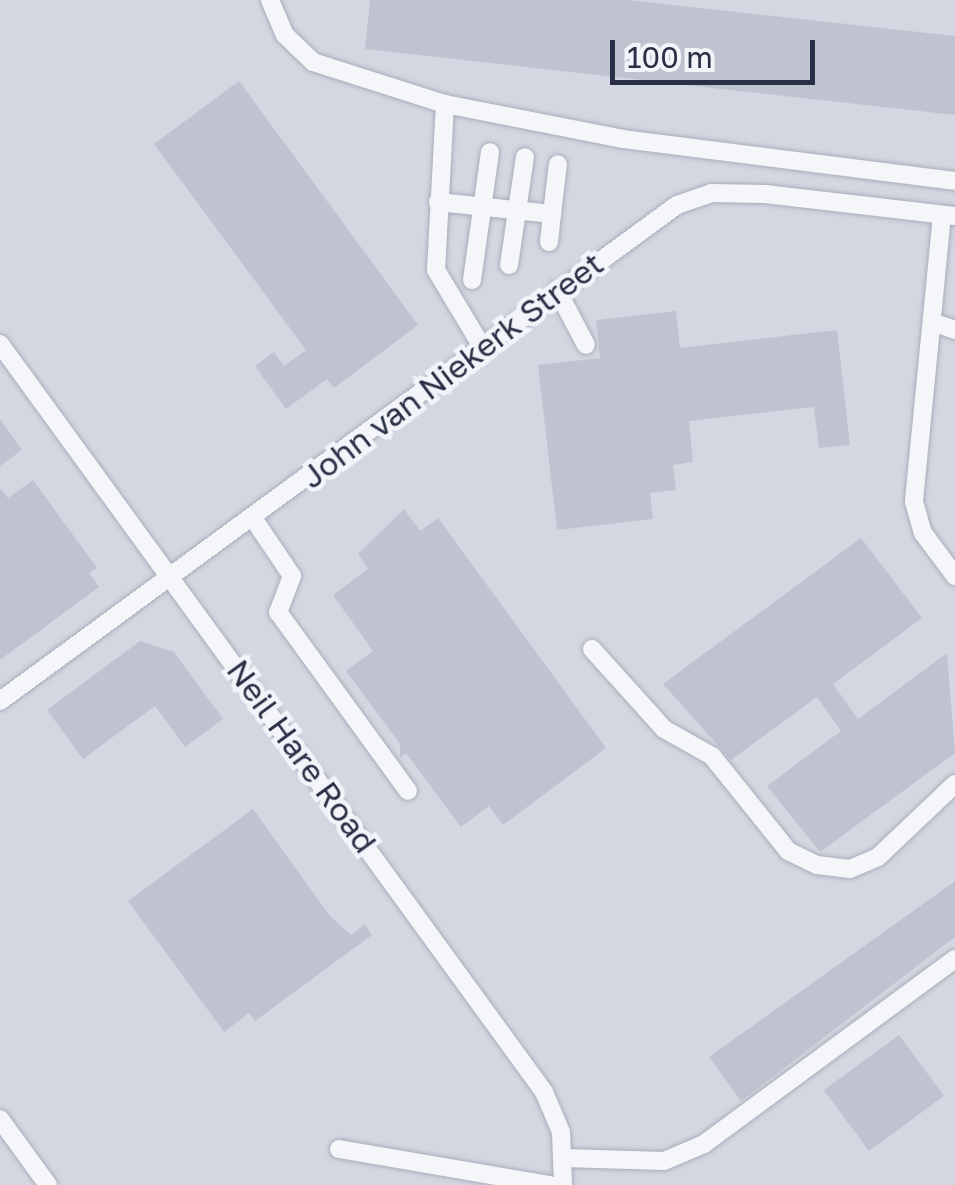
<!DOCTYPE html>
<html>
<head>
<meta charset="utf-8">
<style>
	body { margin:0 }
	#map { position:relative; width:955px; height:1185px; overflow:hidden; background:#e2e5ec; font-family:"Golos Text",sans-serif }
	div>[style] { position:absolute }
	.built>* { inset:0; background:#d4d7e1 }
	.building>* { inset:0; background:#bfc3cf }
	.roads { filter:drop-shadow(0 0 2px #aaaeba) drop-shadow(0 0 2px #aaaeba) }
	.minor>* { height:18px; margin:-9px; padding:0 9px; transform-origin:9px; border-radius:9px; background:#f5f6f9 }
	span { translate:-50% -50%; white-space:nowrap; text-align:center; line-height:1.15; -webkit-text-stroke:9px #f2f4f9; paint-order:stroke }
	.street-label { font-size:32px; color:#292f45 }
	.scale { position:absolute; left:610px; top:40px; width:205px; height:45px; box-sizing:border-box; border:5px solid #292f45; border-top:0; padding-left:12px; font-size:30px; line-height:35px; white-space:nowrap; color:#292f45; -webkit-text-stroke:8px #f2f4f9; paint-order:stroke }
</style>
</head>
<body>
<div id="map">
	<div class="built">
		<div style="clip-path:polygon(0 0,955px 0,955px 1185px,0 1185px)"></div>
	</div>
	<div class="building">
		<div style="clip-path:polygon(370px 0,628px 0,955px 36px,955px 115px,365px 49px)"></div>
		<div style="clip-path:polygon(239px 81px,418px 325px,334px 388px,327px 379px,286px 409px,255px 366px,274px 352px,284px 366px,306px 350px,154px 144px)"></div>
		<div style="clip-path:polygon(676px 311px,680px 348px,837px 330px,850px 445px,819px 448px,814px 407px,689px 421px,693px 462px,673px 465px,676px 490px,650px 493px,653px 519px,557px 530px,538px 365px,600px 358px,596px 320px)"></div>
		<div style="clip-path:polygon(0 419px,22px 450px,0 466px)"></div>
		<div style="clip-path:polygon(33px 480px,97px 568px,89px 573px,99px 587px,0 660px,0 488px,8px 498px)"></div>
		<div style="clip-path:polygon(404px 509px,420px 531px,438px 518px,606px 748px,503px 825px,489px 806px,461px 827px,406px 753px,400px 758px,400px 744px,346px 671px,373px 651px,333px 595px,368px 569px,358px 554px)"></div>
		<div style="clip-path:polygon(861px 538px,922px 618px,833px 684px,858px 719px,947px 653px,955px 753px,820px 852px,767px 786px,841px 731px,817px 697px,731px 760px,663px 684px)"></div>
		<div style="clip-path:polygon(140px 641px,174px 652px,223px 719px,185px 747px,155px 706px,83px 759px,47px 710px)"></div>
		<div style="clip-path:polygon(253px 809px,330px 916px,351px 935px,365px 924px,372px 935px,255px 1021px,249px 1013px,224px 1032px,128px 901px)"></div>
		<div style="clip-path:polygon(955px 881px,955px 937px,741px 1101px,709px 1057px)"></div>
		<div style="clip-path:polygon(899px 1035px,944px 1096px,869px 1151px,824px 1090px)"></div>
	</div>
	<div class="roads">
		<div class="minor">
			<div style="left:270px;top:0;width:38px;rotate:67deg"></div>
			<div style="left:285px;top:35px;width:39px;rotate:44deg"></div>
			<div style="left:313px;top:62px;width:139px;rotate:17.7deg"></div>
			<div style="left:445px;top:104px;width:166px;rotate:93.1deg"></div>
			<div style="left:436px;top:270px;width:87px;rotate:59deg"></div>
			<div style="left:445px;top:104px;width:181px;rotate:11.1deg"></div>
			<div style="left:623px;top:139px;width:335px;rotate:7.2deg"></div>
			<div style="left:438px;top:202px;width:115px;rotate:6deg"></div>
			<div style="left:552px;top:214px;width:50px;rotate:-83.2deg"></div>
			<div style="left:942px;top:215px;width:288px;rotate:95.6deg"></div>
			<div style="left:914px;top:502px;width:32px;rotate:74deg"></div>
			<div style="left:923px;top:533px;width:54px;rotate:53.3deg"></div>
			<div style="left:549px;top:242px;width:28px;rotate:-84deg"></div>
			<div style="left:509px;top:265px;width:109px;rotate:-81.6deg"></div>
			<div style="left:472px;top:280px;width:129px;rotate:-82deg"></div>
			<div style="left:557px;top:290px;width:62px;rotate:62.2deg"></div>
			<div style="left:932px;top:322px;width:24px;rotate:19deg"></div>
			<div style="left:0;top:344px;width:925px;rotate:53.97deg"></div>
			<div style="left:544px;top:1092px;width:43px;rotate:67deg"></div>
			<div style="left:561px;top:1132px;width:53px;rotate:87.8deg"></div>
			<div style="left:253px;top:518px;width:70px;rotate:56.1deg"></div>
			<div style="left:292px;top:576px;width:39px;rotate:111deg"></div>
			<div style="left:278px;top:612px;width:221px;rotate:54deg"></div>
			<div style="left:592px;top:649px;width:108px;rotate:48deg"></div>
			<div style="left:664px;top:729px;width:55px;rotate:29.4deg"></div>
			<div style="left:712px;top:756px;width:122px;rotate:51.3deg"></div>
			<div style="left:788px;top:851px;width:32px;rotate:26deg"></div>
			<div style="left:817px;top:865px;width:33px;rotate:7deg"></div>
			<div style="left:850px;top:869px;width:30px;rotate:-23deg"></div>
			<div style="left:878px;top:857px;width:106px;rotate:-43.5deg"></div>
			<div style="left:0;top:701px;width:839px;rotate:-36.23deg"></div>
			<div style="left:677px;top:205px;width:36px;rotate:-19deg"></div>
			<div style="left:711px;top:193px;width:54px;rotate:1.1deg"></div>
			<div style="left:765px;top:194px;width:191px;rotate:6.6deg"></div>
			<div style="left:0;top:1119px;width:82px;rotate:54deg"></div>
			<div style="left:339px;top:1149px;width:214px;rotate:9.7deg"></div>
			<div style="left:564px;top:1158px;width:100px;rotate:1.7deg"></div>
			<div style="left:664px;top:1161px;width:43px;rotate:-23deg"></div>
			<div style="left:704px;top:1144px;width:312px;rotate:-36.4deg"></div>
		</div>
	</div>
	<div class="street-label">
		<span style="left:452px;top:370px;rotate:-37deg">John van Niekerk Street</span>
		<span style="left:302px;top:756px;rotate:54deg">Neil Hare Road</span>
	</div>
	<div class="scale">100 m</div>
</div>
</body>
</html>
